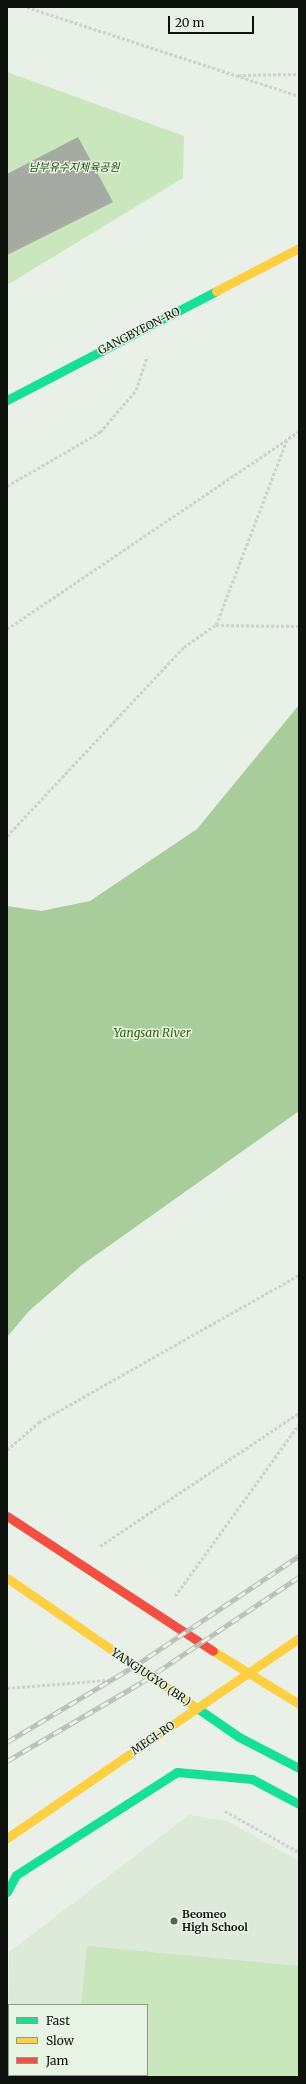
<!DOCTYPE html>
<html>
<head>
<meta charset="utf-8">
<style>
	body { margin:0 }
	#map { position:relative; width:306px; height:2084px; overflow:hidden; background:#e9f0e7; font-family:Merriweather,"Noto Sans KR",serif }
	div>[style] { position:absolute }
	.built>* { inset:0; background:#dde9d9 }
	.green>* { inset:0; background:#c9e6bd }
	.water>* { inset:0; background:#a9cc9b }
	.building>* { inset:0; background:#a5aaa3 }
	.path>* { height:2.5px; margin-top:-1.25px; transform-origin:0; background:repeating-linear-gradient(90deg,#cfd1ce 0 3px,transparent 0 5px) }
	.fast>* { height:9px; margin:-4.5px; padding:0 4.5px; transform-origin:4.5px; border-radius:4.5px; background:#16e098 }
	.slow>* { height:9px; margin:-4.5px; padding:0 4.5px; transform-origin:4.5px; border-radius:4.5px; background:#ffcf43 }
	.jam>* { height:9px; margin:-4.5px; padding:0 4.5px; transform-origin:4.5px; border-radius:4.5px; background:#f24e42 }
	.rail>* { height:4.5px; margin-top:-2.25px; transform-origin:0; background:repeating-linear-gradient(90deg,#e8f4e3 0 9px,#bbbdba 0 18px); box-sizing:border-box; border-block:1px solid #bbbdba }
	.dots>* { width:11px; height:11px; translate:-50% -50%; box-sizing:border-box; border:2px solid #e8f4e3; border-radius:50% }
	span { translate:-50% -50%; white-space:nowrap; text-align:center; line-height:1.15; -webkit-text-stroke:3px #e8f4e3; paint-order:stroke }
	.park-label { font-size:11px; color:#214c04; font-style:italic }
	.street-label { font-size:11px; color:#0e120c }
	.poi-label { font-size:11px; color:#0e120c; font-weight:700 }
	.left { translate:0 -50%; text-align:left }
	.water-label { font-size:12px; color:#2d6602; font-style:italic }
	.frame { position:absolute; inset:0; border:8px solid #0e120c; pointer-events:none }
	.legend { position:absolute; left:8px; top:2004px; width:140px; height:72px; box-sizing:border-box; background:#e8f4e3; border:1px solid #919a8d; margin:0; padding:5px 7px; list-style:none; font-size:12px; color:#0e120c }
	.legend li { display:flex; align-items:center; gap:8px; height:20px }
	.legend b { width:20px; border:1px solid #919a8d }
	.scale { position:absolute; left:168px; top:16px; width:86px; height:18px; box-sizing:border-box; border:2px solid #0e120c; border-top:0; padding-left:5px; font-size:12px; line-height:14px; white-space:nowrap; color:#0e120c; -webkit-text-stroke:3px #e8f4e3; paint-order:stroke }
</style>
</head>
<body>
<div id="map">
	<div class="built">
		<div style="clip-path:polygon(evenodd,189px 1815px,227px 1821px,299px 1861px,299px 2077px,7px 2077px,9px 1952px,189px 1815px,9px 2005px,147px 2005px,147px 2075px,9px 2075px,9px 2005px)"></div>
	</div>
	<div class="green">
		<div style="clip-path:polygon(7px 72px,184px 136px,183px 178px,7px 285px)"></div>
		<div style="clip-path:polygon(87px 1946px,299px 1966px,299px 2077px,73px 2077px,147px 2075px,147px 2005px,81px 2005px)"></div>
	</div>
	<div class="water">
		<div style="clip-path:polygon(299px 705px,299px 1111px,82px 1265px,29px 1311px,7px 1337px,7px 906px,41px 911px,90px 901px,197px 829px)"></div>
	</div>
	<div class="building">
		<div style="clip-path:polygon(78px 137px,113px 202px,7px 255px,7px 174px)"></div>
	</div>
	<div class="path">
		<div style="left:27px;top:7px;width:286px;rotate:18.1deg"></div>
		<div style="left:238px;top:75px;width:61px;rotate:-0.9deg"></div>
		<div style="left:7px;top:486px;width:108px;rotate:-30.1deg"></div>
		<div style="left:100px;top:432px;width:55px;rotate:-49.4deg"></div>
		<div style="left:136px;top:390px;width:35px;rotate:-72deg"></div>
		<div style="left:216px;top:625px;width:83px;rotate:0.7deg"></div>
		<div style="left:7px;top:629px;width:353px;rotate:-34.1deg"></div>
		<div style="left:7px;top:836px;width:259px;rotate:-46.9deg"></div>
		<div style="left:184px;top:647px;width:39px;rotate:-35deg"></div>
		<div style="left:216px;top:625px;width:199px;rotate:-69.1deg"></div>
		<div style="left:7px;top:1450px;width:43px;rotate:-41.2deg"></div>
		<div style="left:39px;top:1422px;width:299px;rotate:-29.5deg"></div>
		<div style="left:100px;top:1546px;width:239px;rotate:-33.8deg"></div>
		<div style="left:175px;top:1596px;width:212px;rotate:-54.2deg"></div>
		<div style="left:7px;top:1688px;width:101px;rotate:-4.5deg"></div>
		<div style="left:225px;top:1811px;width:85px;rotate:29deg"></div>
	</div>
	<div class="fast">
		<div style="left:7px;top:400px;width:236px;rotate:-27.5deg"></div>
		<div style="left:197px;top:1708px;width:51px;rotate:34.6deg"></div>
		<div style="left:239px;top:1737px;width:68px;rotate:27.3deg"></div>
		<div style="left:7px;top:1892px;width:19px;rotate:-62deg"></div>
		<div style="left:16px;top:1875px;width:191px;rotate:-32.6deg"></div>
		<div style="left:177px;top:1772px;width:75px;rotate:5.3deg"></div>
		<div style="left:252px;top:1779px;width:53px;rotate:28deg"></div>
	</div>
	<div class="slow">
		<div style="left:216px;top:291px;width:93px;rotate:-27.4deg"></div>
		<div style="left:7px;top:1578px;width:230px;rotate:34.4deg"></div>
		<div style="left:213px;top:1651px;width:101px;rotate:31.6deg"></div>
		<div style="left:7px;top:1838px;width:354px;rotate:-34.4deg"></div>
	</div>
	<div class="jam">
		<div style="left:7px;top:1516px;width:246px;rotate:33.2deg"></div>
	</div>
	<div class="rail">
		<div style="left:7px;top:1742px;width:147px;rotate:-30.8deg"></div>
		<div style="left:133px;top:1667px;width:200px;rotate:-33.8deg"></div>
		<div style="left:7px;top:1761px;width:156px;rotate:-30.3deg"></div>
		<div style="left:142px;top:1682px;width:189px;rotate:-33.8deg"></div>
	</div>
	<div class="dots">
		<div style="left:174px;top:1921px;background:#5b6059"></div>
	</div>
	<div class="park-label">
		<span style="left:74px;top:167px">남부유수지체육공원</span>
	</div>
	<div class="street-label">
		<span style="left:139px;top:331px;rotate:-27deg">GANGBYEON-RO</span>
		<span style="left:151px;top:1677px;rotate:34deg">YANGJUGYO (BR.)</span>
		<span style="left:153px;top:1738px;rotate:-34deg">MEGI-RO</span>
	</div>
	<div class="poi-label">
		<span class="left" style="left:182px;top:1921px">Beomeo<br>High School</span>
	</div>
	<div class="water-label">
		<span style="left:152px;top:1033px">Yangsan River</span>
	</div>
	<div class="frame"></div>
	<ul class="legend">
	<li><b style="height:5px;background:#16e098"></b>Fast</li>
	<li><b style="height:5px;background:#ffcf43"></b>Slow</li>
	<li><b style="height:5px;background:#f24e42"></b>Jam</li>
	</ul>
	<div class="scale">20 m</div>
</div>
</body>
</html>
